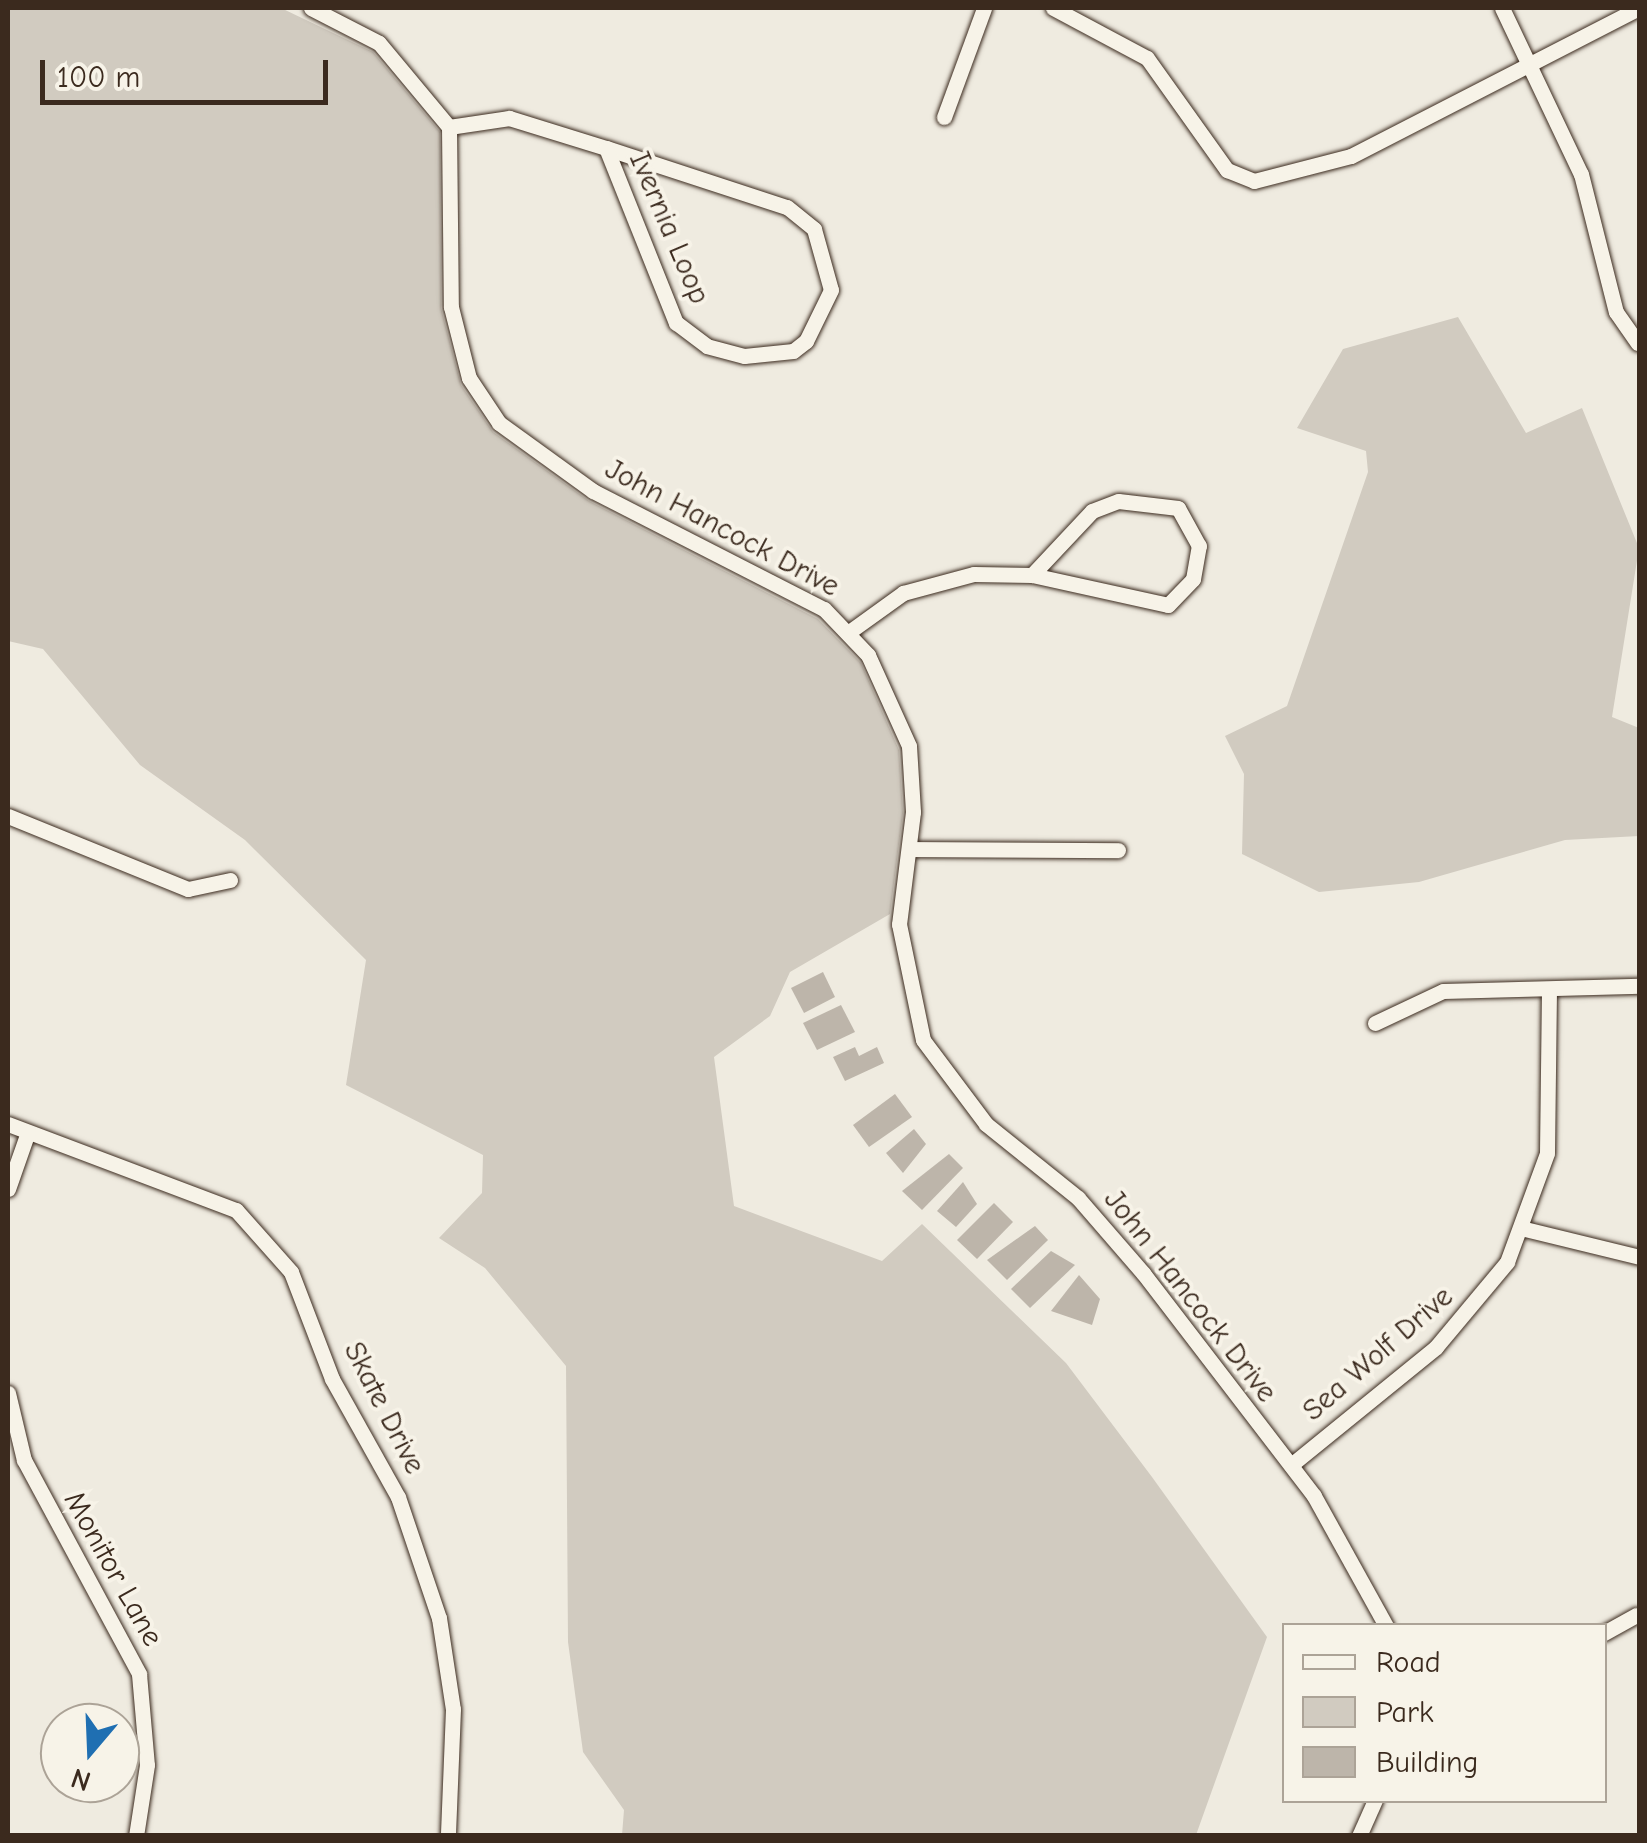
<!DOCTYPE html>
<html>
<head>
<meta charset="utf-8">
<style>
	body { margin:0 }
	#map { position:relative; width:1647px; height:1843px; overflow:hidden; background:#efebe0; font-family:"Comic Neue",sans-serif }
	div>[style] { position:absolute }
	.green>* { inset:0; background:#d1cbc0 }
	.building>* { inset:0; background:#bdb5aa }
	.roads { filter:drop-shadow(0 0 2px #3b2a1e) drop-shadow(0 0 2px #3b2a1e) }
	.street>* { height:15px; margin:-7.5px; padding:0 7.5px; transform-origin:7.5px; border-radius:7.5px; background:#f7f3e8 }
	span { translate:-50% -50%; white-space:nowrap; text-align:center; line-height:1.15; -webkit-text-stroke:8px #f7f3e8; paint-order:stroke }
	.street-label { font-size:30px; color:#3b2a1e }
	.frame { position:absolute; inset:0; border:10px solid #3b2a1e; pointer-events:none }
	.legend { position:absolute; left:1282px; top:1623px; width:325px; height:180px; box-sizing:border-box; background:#f7f3e8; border:2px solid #aca397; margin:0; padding:12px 18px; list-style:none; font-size:30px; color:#3b2a1e }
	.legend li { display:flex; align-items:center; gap:20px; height:50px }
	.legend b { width:50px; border:2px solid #aca397 }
	.north { position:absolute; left:40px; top:1703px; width:100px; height:100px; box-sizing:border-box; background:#f7f3e8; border:2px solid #aca397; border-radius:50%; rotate:199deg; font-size:28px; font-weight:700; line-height:40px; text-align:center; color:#3b2a1e }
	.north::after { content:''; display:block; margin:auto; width:35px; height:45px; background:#1f6fb2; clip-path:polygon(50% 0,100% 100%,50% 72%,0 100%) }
	.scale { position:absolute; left:40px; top:60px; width:288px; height:45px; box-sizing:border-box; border:5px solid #3b2a1e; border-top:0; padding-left:12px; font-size:30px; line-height:35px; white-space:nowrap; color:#3b2a1e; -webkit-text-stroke:8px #f7f3e8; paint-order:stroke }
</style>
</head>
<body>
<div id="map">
	<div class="green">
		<div style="clip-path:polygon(8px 8px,281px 8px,373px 52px,440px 132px,441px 308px,461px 385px,493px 432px,589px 501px,818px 619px,861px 663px,899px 750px,903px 813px,890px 914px,790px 972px,770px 1016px,714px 1057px,734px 1206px,882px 1261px,922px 1224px,1066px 1363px,1152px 1477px,1267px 1637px,1196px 1835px,622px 1835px,624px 1810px,583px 1752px,568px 1642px,566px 1366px,485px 1268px,439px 1238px,482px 1193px,483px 1155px,346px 1085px,366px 960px,245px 840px,140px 765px,43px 649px,8px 641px)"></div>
		<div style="clip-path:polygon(1458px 317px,1526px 433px,1582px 408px,1639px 548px,1612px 717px,1639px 728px,1639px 836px,1565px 840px,1419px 882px,1319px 892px,1242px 854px,1244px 774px,1225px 736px,1287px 706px,1368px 472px,1366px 451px,1297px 428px,1343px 349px)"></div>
	</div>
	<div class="building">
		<div style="clip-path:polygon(823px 972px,835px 997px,804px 1013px,791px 988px)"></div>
		<div style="clip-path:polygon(841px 1005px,855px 1032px,817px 1050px,803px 1023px)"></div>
		<div style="clip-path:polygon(855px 1047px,859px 1056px,877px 1047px,884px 1063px,845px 1081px,833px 1057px)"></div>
		<div style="clip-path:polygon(895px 1094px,912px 1117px,869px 1147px,853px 1125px)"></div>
		<div style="clip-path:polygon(914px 1129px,926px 1144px,903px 1173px,886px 1153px)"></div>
		<div style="clip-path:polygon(949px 1154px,963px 1168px,922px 1210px,902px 1191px)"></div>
		<div style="clip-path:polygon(963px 1182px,977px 1204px,956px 1227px,937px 1211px)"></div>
		<div style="clip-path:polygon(994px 1203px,1013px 1222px,977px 1259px,957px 1240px)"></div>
		<div style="clip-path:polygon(1035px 1226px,1048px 1240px,1007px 1280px,987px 1260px)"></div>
		<div style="clip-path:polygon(1051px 1251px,1075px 1265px,1030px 1308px,1011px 1289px)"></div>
		<div style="clip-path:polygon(1079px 1275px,1100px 1299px,1092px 1325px,1051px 1311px)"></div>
	</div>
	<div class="roads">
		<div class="street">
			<div style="left:311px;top:8px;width:76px;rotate:27.2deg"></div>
			<div style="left:379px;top:43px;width:109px;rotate:50.2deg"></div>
			<div style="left:449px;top:127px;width:180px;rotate:89.4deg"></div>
			<div style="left:451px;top:307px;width:73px;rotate:75.8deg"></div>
			<div style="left:469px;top:378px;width:54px;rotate:56.3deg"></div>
			<div style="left:499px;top:423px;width:116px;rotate:35.9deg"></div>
			<div style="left:593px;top:491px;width:259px;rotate:27.1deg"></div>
			<div style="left:824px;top:609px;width:64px;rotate:46.3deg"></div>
			<div style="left:868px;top:655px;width:100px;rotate:65.7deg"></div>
			<div style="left:909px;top:746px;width:66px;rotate:86.5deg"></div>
			<div style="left:913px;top:812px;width:113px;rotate:97.1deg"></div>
			<div style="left:899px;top:924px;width:118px;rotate:78.3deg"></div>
			<div style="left:923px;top:1040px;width:105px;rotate:53.1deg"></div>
			<div style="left:986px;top:1124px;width:118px;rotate:38.8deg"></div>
			<div style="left:1078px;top:1198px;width:99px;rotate:49.1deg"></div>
			<div style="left:1143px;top:1273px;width:281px;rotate:52.5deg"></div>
			<div style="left:1314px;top:1496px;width:149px;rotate:61deg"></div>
			<div style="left:1053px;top:8px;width:106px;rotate:28deg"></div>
			<div style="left:1147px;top:58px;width:138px;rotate:54.5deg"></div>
			<div style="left:1227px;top:170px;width:29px;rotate:22deg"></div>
			<div style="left:1254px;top:181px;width:100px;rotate:-14.5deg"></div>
			<div style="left:1351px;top:156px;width:324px;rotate:-27.2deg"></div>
			<div style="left:1502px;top:8px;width:184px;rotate:64.6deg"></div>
			<div style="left:1581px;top:174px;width:142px;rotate:75.8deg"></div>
			<div style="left:1616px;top:312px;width:38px;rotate:55deg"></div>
			<div style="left:944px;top:117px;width:116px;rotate:-69.8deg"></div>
			<div style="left:449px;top:127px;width:61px;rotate:-8.5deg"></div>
			<div style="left:509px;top:118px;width:102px;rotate:17.2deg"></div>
			<div style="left:606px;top:148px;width:190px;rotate:18.1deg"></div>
			<div style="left:787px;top:207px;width:35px;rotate:39deg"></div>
			<div style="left:814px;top:229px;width:63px;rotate:74.4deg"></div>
			<div style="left:831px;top:290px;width:57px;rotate:116.1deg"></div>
			<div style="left:806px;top:341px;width:16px;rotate:142deg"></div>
			<div style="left:793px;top:351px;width:49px;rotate:174.2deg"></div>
			<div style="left:744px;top:356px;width:38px;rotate:-165deg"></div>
			<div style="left:707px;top:346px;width:39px;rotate:-143deg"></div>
			<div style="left:676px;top:323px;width:188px;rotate:-111.8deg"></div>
			<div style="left:849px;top:632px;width:67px;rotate:-35.8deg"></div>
			<div style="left:903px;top:593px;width:73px;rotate:-15deg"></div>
			<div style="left:974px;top:574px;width:58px;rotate:1deg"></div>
			<div style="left:1032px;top:575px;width:139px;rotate:12.4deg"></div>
			<div style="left:1168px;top:605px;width:36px;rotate:-46deg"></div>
			<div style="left:1193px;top:579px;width:34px;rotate:-80deg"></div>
			<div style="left:1199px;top:546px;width:43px;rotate:-118.9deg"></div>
			<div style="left:1178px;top:508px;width:60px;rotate:-173.3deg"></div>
			<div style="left:1118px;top:501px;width:28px;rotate:159deg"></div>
			<div style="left:1092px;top:511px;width:88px;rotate:133.2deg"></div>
			<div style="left:8px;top:816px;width:194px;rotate:22.1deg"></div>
			<div style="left:188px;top:889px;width:43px;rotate:-12.1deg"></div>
			<div style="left:909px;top:849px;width:209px;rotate:0.3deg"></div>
			<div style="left:1375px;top:1023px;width:75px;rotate:-25.2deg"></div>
			<div style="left:1443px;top:991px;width:197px;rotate:-1.5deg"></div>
			<div style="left:8px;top:1124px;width:244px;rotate:20.7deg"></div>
			<div style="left:236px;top:1210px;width:83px;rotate:48.4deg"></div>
			<div style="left:291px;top:1272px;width:115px;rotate:69deg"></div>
			<div style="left:332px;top:1379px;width:135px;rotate:60.8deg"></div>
			<div style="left:398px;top:1497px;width:128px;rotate:71.3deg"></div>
			<div style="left:439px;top:1618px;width:92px;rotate:81.3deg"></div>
			<div style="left:453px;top:1709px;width:127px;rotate:92.3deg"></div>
			<div style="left:8px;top:1189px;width:60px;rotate:-70.7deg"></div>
			<div style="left:1525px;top:1229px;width:118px;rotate:13.7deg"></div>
			<div style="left:8px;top:1393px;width:69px;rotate:76.6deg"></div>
			<div style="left:24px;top:1460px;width:243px;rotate:61.7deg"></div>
			<div style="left:139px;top:1674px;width:91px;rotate:85deg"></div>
			<div style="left:147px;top:1765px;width:72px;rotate:98.8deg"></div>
			<div style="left:1291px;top:1465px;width:187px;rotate:-39.1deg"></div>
			<div style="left:1436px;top:1347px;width:111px;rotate:-50.1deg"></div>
			<div style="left:1507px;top:1262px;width:116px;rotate:-69.8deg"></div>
			<div style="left:1547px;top:1153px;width:163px;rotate:-89.3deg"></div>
			<div style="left:1604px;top:1633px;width:37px;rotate:-29deg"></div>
			<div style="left:1359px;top:1836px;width:39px;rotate:-66deg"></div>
		</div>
	</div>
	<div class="street-label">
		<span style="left:669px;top:228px;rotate:67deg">Ivernia Loop</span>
		<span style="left:722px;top:528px;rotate:28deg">John Hancock Drive</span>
		<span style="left:1190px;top:1296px;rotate:52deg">John Hancock Drive</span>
		<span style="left:1378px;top:1354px;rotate:-41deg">Sea Wolf Drive</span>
		<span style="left:384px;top:1408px;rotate:63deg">Skate Drive</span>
		<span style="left:113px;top:1569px;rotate:61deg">Monitor Lane</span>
	</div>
	<div class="frame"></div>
	<ul class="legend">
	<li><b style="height:12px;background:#f7f3e8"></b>Road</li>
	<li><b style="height:28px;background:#d1cbc0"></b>Park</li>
	<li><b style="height:28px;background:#bdb5aa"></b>Building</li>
	</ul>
	<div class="north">N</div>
	<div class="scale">100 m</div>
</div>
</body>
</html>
